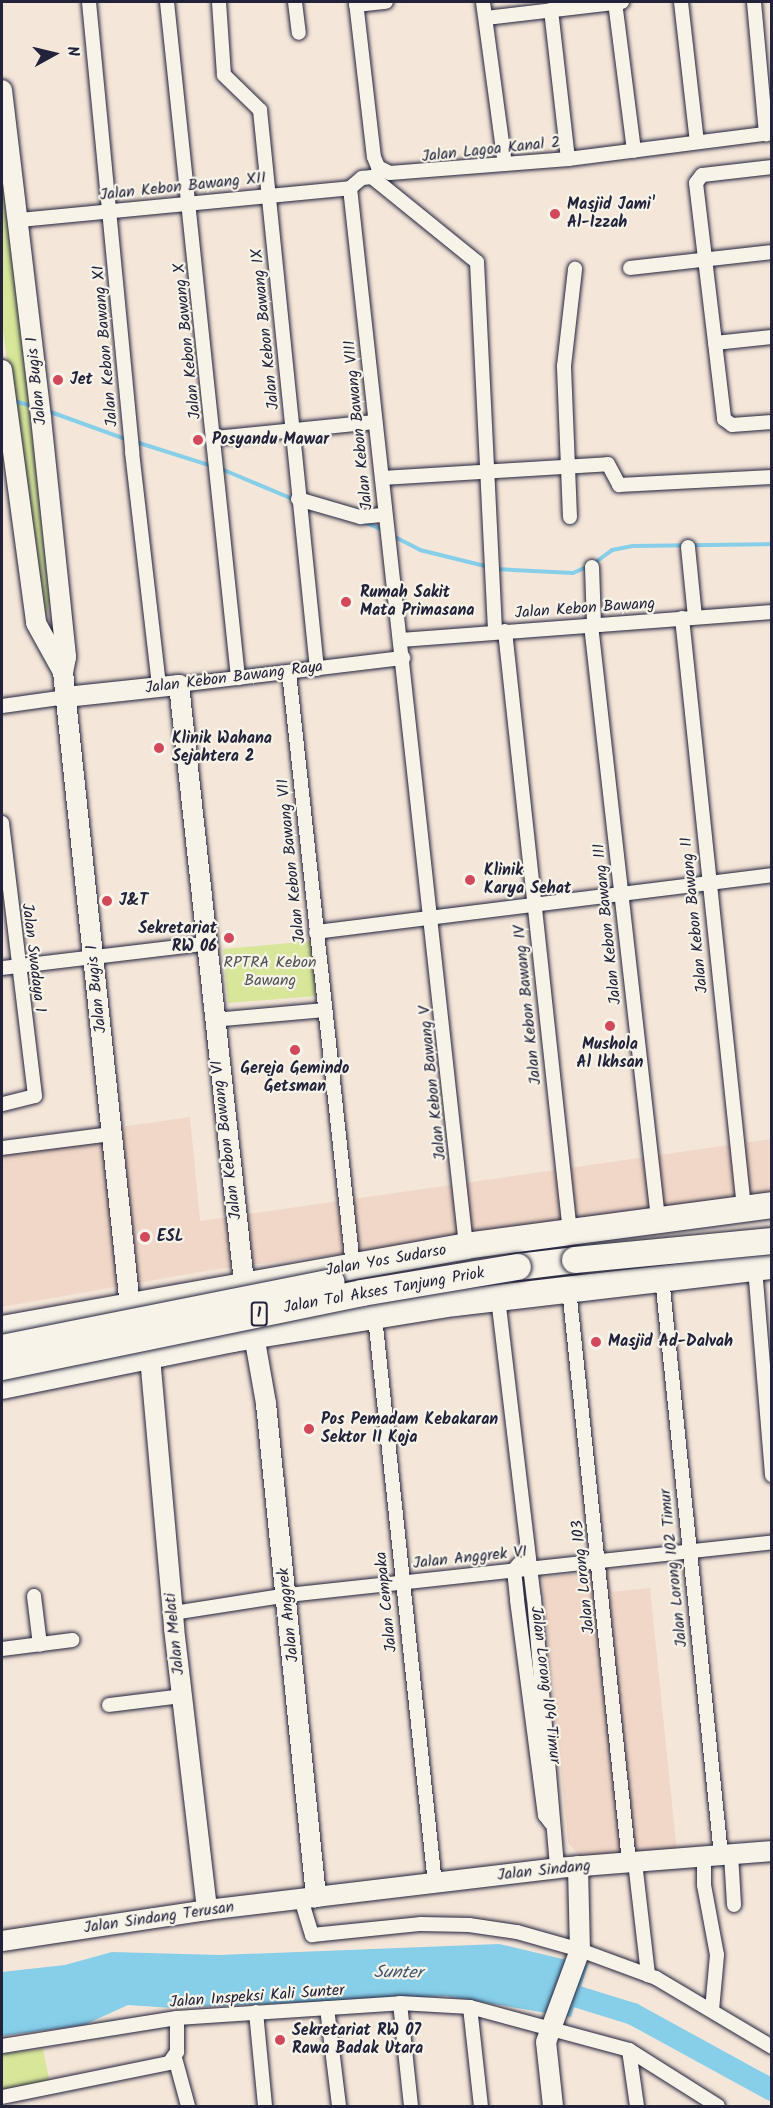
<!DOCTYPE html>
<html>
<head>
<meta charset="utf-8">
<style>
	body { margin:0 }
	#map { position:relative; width:773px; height:2108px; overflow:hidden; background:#f4e6d9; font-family:Kalam,sans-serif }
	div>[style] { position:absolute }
	.built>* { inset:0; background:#f1d7c7 }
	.green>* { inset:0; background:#d7e699 }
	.water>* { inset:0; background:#87cee9 }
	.stream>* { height:4px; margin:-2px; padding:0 2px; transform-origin:2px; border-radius:2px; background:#87cee9 }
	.river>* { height:22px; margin:-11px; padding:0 11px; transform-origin:11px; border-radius:11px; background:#87cee9 }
	.roads { filter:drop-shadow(0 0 2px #22223b) drop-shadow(0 0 2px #22223b) }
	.street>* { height:14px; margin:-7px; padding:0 7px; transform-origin:7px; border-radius:7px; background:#f7f3e8 }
	.secondary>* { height:20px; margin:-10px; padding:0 10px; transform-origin:10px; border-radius:10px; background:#f7f3e8 }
	.highway>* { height:26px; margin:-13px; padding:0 13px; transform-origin:13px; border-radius:13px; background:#f7f3e8 }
	.bridges { filter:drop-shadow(0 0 2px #22223b) drop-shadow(0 0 2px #22223b) }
	.highway-bridge>* { height:26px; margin:-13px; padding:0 13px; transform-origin:13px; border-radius:13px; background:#f7f3e8 }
	.dots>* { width:16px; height:16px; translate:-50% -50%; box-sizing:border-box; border:3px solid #f7f3e8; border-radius:50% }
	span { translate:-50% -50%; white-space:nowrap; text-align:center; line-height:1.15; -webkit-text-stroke:4.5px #f7f3e8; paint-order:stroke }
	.shield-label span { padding:2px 4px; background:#f7f3e8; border:2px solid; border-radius:4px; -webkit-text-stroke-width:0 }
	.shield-label { font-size:15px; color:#22223b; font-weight:700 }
	.street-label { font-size:16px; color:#22223b }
	.poi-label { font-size:16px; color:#22223b; font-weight:700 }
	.left { translate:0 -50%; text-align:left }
	.right { translate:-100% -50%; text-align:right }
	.park-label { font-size:16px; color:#4f5352 }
	.water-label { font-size:18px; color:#40566f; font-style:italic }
	.frame { position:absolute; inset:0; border:3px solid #22223b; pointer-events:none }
	.north { position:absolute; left:24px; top:24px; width:60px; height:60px; -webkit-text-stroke:4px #f7f3e8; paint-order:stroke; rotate:82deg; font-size:16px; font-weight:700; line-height:24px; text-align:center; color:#22223b }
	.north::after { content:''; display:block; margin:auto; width:21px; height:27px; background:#22223b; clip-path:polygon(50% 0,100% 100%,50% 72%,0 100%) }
</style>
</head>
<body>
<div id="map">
	<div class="built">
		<div style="clip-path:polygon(190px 1117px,200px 1221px,771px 1139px,771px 1202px,211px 1270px,2px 1307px,2px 1144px)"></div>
		<div style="clip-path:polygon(609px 1570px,611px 1592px,650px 1588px,677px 1853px,585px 1862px,568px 1843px,542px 1578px)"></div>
	</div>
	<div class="green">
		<div style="clip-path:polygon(2px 154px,50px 602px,44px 619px,2px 323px)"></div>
		<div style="clip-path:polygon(311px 941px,316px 996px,228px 1003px,223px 949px)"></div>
		<div style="clip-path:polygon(43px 2049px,50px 2084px,2px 2095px,2px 2054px)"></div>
	</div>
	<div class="water">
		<div style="clip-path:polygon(499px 1944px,588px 1965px,571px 2017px,446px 1996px,173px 2008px,128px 2005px,84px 2025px,2px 2036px,2px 1972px,65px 1965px,112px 1952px,219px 1955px)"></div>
	</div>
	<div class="stream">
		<div style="left:14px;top:401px;width:19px;rotate:16deg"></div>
		<div style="left:45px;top:410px;width:88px;rotate:19.9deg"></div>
		<div style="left:136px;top:442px;width:80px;rotate:17.5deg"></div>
		<div style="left:219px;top:468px;width:82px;rotate:22.8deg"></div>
		<div style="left:364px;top:522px;width:23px;rotate:23deg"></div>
		<div style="left:391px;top:535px;width:33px;rotate:27deg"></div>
		<div style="left:420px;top:550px;width:71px;rotate:13.8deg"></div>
		<div style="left:496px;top:569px;width:77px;rotate:3deg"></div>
		<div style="left:573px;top:573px;width:22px;rotate:-24deg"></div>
		<div style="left:593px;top:564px;width:24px;rotate:-36deg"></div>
		<div style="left:612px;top:550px;width:21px;rotate:-11deg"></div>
		<div style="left:633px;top:546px;width:139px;rotate:-0.8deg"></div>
	</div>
	<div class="river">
		<div style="left:549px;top:1988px;width:88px;rotate:17.2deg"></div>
		<div style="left:633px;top:2014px;width:158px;rotate:28.7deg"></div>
	</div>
	<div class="roads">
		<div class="street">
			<div style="left:89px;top:2px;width:452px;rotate:84.5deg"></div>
			<div style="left:132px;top:452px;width:237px;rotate:83.4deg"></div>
			<div style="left:167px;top:2px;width:680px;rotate:84deg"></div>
			<div style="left:219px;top:2px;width:73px;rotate:86.1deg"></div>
			<div style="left:224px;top:75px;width:50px;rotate:44.2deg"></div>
			<div style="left:260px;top:110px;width:562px;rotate:84.18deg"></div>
			<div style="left:295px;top:2px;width:31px;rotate:83deg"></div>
			<div style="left:356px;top:2px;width:156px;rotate:83.4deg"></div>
			<div style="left:374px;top:157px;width:11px;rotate:68deg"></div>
			<div style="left:378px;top:167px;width:13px;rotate:27deg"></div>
			<div style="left:390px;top:173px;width:179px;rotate:-4.5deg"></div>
			<div style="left:568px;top:159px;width:206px;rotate:-7.3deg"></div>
			<div style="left:483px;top:2px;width:163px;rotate:82.3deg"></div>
			<div style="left:615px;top:2px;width:150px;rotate:82.7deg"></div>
			<div style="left:681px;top:2px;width:141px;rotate:83.5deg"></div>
			<div style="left:754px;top:2px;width:133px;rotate:84.8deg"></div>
			<div style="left:356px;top:5px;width:30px;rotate:-6deg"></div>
			<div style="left:551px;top:10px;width:150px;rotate:83.5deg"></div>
			<div style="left:486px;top:18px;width:137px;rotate:-6.7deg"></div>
			<div style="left:772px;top:167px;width:70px;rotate:173.5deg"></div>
			<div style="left:702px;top:175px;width:10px;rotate:127deg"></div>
			<div style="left:696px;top:183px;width:238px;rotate:83.2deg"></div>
			<div style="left:724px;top:419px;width:10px;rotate:37deg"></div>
			<div style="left:732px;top:425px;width:40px;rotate:-4.3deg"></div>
			<div style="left:350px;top:188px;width:1064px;rotate:83.74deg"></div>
			<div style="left:350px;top:188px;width:16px;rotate:-40deg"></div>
			<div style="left:362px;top:178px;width:10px;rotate:-6deg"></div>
			<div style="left:372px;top:177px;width:135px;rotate:39deg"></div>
			<div style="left:477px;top:262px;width:370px;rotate:87.2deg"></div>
			<div style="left:19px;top:220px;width:333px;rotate:-5.5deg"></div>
			<div style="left:630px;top:268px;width:143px;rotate:-6.4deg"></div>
			<div style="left:715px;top:343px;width:57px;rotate:-6deg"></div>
			<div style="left:215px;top:438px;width:161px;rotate:-5.7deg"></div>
			<div style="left:382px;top:478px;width:226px;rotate:-3.5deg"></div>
			<div style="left:608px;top:464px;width:24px;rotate:62deg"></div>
			<div style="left:619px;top:485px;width:153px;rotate:-3deg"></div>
			<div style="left:298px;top:499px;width:65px;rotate:16.2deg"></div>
			<div style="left:360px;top:517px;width:25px;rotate:-5deg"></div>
			<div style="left:570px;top:517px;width:151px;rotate:-92.3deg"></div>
			<div style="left:564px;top:366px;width:98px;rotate:-83.5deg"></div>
			<div style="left:688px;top:547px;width:70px;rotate:84.3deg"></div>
			<div style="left:592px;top:567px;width:58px;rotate:88deg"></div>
			<div style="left:682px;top:618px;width:593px;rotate:84deg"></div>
			<div style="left:591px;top:625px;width:598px;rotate:83.56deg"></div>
			<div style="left:505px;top:631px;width:605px;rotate:83.83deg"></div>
			<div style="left:401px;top:640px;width:372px;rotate:-4.3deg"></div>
			<div style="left:289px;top:672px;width:597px;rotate:83.85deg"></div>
			<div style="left:179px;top:685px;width:226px;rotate:-6.9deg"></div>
			<div style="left:2px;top:706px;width:65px;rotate:-8deg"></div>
			<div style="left:2px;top:823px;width:275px;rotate:83.1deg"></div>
			<div style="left:35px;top:1096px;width:34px;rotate:166deg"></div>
			<div style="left:316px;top:932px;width:460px;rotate:-7.1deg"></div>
			<div style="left:2px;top:968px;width:203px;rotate:-6.8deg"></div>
			<div style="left:213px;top:1020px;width:111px;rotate:-5.1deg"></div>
			<div style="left:2px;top:1148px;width:111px;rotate:-7.3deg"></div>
			<div style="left:755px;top:1268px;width:208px;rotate:85.3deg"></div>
			<div style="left:662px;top:1278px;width:580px;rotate:84.16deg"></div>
			<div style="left:569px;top:1289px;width:576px;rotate:84.02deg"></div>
			<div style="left:498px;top:1298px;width:302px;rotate:83.2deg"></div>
			<div style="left:534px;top:1598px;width:271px;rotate:85.1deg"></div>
			<div style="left:375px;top:1317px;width:570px;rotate:83.96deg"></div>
			<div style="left:519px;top:1564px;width:8px;rotate:130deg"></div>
			<div style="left:514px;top:1570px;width:30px;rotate:84deg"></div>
			<div style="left:517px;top:1600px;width:217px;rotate:82.6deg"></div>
			<div style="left:545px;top:1815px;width:10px;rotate:53deg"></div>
			<div style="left:34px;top:1596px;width:49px;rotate:83deg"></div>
			<div style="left:173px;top:1613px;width:116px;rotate:-8.9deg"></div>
			<div style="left:288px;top:1595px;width:487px;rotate:-6.2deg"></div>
			<div style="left:2px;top:1649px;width:71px;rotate:-7.3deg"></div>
			<div style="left:109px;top:1705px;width:74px;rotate:-7deg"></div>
			<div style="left:731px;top:1854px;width:51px;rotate:86.6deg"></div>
			<div style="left:704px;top:1857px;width:28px;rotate:90deg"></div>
			<div style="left:704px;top:1885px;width:71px;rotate:79.5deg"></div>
			<div style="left:717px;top:1955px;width:55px;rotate:95.2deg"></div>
			<div style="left:635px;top:1862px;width:114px;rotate:83.4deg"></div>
			<div style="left:301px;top:1899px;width:38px;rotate:73deg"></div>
			<div style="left:312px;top:1935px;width:110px;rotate:-5.8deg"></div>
			<div style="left:421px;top:1924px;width:48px;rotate:1.2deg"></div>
			<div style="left:469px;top:1925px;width:49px;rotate:8.3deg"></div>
			<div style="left:517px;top:1932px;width:66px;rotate:15.9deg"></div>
			<div style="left:580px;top:1950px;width:81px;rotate:20.2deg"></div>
			<div style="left:656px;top:1978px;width:135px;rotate:30.7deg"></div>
			<div style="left:400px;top:2003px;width:104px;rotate:83.9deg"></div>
			<div style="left:470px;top:2007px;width:100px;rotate:83.7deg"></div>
			<div style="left:327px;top:2008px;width:99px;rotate:83deg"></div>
			<div style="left:256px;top:2012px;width:94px;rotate:84.5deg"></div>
			<div style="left:2px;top:2046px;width:177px;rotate:-9.1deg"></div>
			<div style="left:177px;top:2018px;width:224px;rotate:-3.8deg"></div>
			<div style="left:400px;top:2003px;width:70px;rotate:3.3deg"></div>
			<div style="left:470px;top:2007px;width:165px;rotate:15.1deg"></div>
			<div style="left:629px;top:2050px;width:105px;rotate:32.2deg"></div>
			<div style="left:629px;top:2050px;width:57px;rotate:81.9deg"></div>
			<div style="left:175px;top:2058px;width:50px;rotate:74.8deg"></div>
			<div style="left:2px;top:2097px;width:170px;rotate:-11.5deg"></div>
			<div style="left:169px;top:2063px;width:14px;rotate:-54deg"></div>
			<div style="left:177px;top:2052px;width:34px;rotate:-90deg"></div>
		</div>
		<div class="secondary">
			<div style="left:2px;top:90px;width:330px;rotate:83.2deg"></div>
			<div style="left:41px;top:418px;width:240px;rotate:84deg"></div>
			<div style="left:66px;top:657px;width:15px;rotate:101deg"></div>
			<div style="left:63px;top:672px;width:638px;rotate:83.97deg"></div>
			<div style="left:2px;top:370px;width:255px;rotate:82.3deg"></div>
			<div style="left:36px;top:623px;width:56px;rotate:61.1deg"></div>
			<div style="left:66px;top:697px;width:114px;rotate:-6.1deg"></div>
			<div style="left:179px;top:685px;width:591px;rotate:83.79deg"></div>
			<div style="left:243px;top:1273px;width:133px;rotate:80deg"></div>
			<div style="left:266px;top:1404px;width:496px;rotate:84.2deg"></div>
			<div style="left:150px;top:1357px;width:272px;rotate:84.9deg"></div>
			<div style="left:174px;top:1628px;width:284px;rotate:83.3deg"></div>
			<div style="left:2px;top:1941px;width:207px;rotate:-8.6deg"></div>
			<div style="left:207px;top:1910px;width:353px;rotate:-6.8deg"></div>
			<div style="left:557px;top:1868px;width:216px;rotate:-4.5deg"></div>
			<div style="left:553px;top:2106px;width:64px;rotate:-96.2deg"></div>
			<div style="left:546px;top:2042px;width:98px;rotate:-69.7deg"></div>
			<div style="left:580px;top:1950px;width:84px;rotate:-91.4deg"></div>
		</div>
		<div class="highway">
			<div style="left:518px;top:1267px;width:57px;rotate:-7deg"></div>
			<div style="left:2px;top:1329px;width:471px;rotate:-10.1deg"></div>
			<div style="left:466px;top:1246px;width:309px;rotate:-7.6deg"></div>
			<div style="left:2px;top:1386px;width:235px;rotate:-11.5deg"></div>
			<div style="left:232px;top:1339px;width:226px;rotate:-9.2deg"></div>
			<div style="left:455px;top:1303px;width:319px;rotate:-6.7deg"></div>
		</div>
	</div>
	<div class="bridges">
		<div class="highway-bridge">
			<div style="left:575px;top:1260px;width:198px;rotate:-5.5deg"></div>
			<div style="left:2px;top:1348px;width:336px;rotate:-11.3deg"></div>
			<div style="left:2px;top:1367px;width:368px;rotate:-11.6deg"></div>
			<div style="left:362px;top:1293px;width:158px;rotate:-9.5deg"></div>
		</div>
	</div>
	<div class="dots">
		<div style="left:555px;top:214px;background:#d1495b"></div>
		<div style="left:58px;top:380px;background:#d1495b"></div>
		<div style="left:198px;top:440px;background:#d1495b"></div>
		<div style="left:346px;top:602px;background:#d1495b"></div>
		<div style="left:159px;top:748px;background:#d1495b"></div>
		<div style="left:470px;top:880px;background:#d1495b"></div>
		<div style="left:107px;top:901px;background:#d1495b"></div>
		<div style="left:229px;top:938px;background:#d1495b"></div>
		<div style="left:610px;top:1026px;background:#d1495b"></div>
		<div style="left:295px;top:1050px;background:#d1495b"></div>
		<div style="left:145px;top:1237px;background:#d1495b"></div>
		<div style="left:596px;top:1342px;background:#d1495b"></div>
		<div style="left:309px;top:1429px;background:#d1495b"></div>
		<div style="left:280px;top:2040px;background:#d1495b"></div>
	</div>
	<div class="shield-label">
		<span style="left:259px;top:1314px">1</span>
	</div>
	<div class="street-label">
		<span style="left:491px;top:150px;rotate:-6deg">Jalan Lagoa Kanal 2</span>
		<span style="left:183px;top:187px;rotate:-6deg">Jalan Kebon Bawang XII</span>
		<span style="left:266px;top:329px;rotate:-96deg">Jalan Kebon Bawang IX</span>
		<span style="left:188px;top:341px;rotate:-96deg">Jalan Kebon Bawang X</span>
		<span style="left:106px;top:346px;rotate:-95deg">Jalan Kebon Bawang XI</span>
		<span style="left:37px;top:381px;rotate:-96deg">Jalan Bugis 1</span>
		<span style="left:359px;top:425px;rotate:-96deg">Jalan Kebon Bawang VIII</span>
		<span style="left:585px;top:609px;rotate:-4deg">Jalan Kebon Bawang</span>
		<span style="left:234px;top:678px;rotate:-7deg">Jalan Kebon Bawang Raya</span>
		<span style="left:292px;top:861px;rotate:-96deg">Jalan Kebon Bawang VII</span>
		<span style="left:695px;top:915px;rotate:-96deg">Jalan Kebon Bawang II</span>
		<span style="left:608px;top:924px;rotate:-96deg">Jalan Kebon Bawang III</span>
		<span style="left:33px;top:958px;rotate:83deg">Jalan Swadaya 1</span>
		<span style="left:97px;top:989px;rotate:-96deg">Jalan Bugis 1</span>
		<span style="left:528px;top:1005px;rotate:-96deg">Jalan Kebon Bawang IV</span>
		<span style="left:433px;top:1083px;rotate:-96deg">Jalan Kebon Bawang V</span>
		<span style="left:227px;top:1140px;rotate:-97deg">Jalan Kebon Bawang VI</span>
		<span style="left:386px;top:1261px;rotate:-10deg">Jalan Yos Sudarso</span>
		<span style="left:384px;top:1291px;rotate:-10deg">Jalan Tol Akses Tanjung Priok</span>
		<span style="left:470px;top:1558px;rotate:-6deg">Jalan Anggrek VI</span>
		<span style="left:674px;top:1568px;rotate:-96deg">Jalan Lorong 102 Timur</span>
		<span style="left:584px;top:1577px;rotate:-96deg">Jalan Lorong 103</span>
		<span style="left:387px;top:1602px;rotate:-96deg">Jalan Cempaka</span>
		<span style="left:289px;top:1615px;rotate:-96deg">Jalan Anggrek</span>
		<span style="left:175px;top:1634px;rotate:-96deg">Jalan Melati</span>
		<span style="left:545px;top:1685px;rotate:83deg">Jalan Lorong 104 Timur</span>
		<span style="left:544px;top:1871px;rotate:-6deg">Jalan Sindang</span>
		<span style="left:159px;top:1918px;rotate:-8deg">Jalan Sindang Terusan</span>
		<span style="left:257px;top:1997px;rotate:-4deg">Jalan Inspeksi Kali Sunter</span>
	</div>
	<div class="poi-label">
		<span class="left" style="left:567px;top:214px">Masjid Jami'<br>Al-Izzah</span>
		<span class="left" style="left:70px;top:380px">Jet</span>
		<span class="left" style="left:212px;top:440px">Posyandu Mawar</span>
		<span class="left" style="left:360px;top:602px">Rumah Sakit<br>Mata Primasana</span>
		<span class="left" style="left:172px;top:748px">Klinik Wahana<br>Sejahtera 2</span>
		<span class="left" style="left:484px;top:880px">Klinik<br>Karya Sehat</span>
		<span class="left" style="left:119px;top:901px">J&amp;T</span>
		<span class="right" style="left:217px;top:938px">Sekretariat<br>RW 06</span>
		<span style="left:610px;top:1054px">Mushola<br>Al Ikhsan</span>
		<span style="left:295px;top:1078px">Gereja Gemindo<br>Getsman</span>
		<span class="left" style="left:157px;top:1237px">ESL</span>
		<span class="left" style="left:608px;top:1342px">Masjid Ad-Dalvah</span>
		<span class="left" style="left:321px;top:1429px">Pos Pemadam Kebakaran<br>Sektor II Koja</span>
		<span class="left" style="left:292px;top:2040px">Sekretariat RW 07<br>Rawa Badak Utara</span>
	</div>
	<div class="park-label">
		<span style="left:270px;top:972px">RPTRA Kebon<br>Bawang</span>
	</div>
	<div class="water-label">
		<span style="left:398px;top:1974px;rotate:1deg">Sunter</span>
	</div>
	<div class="frame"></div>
	<div class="north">N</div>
</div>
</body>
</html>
